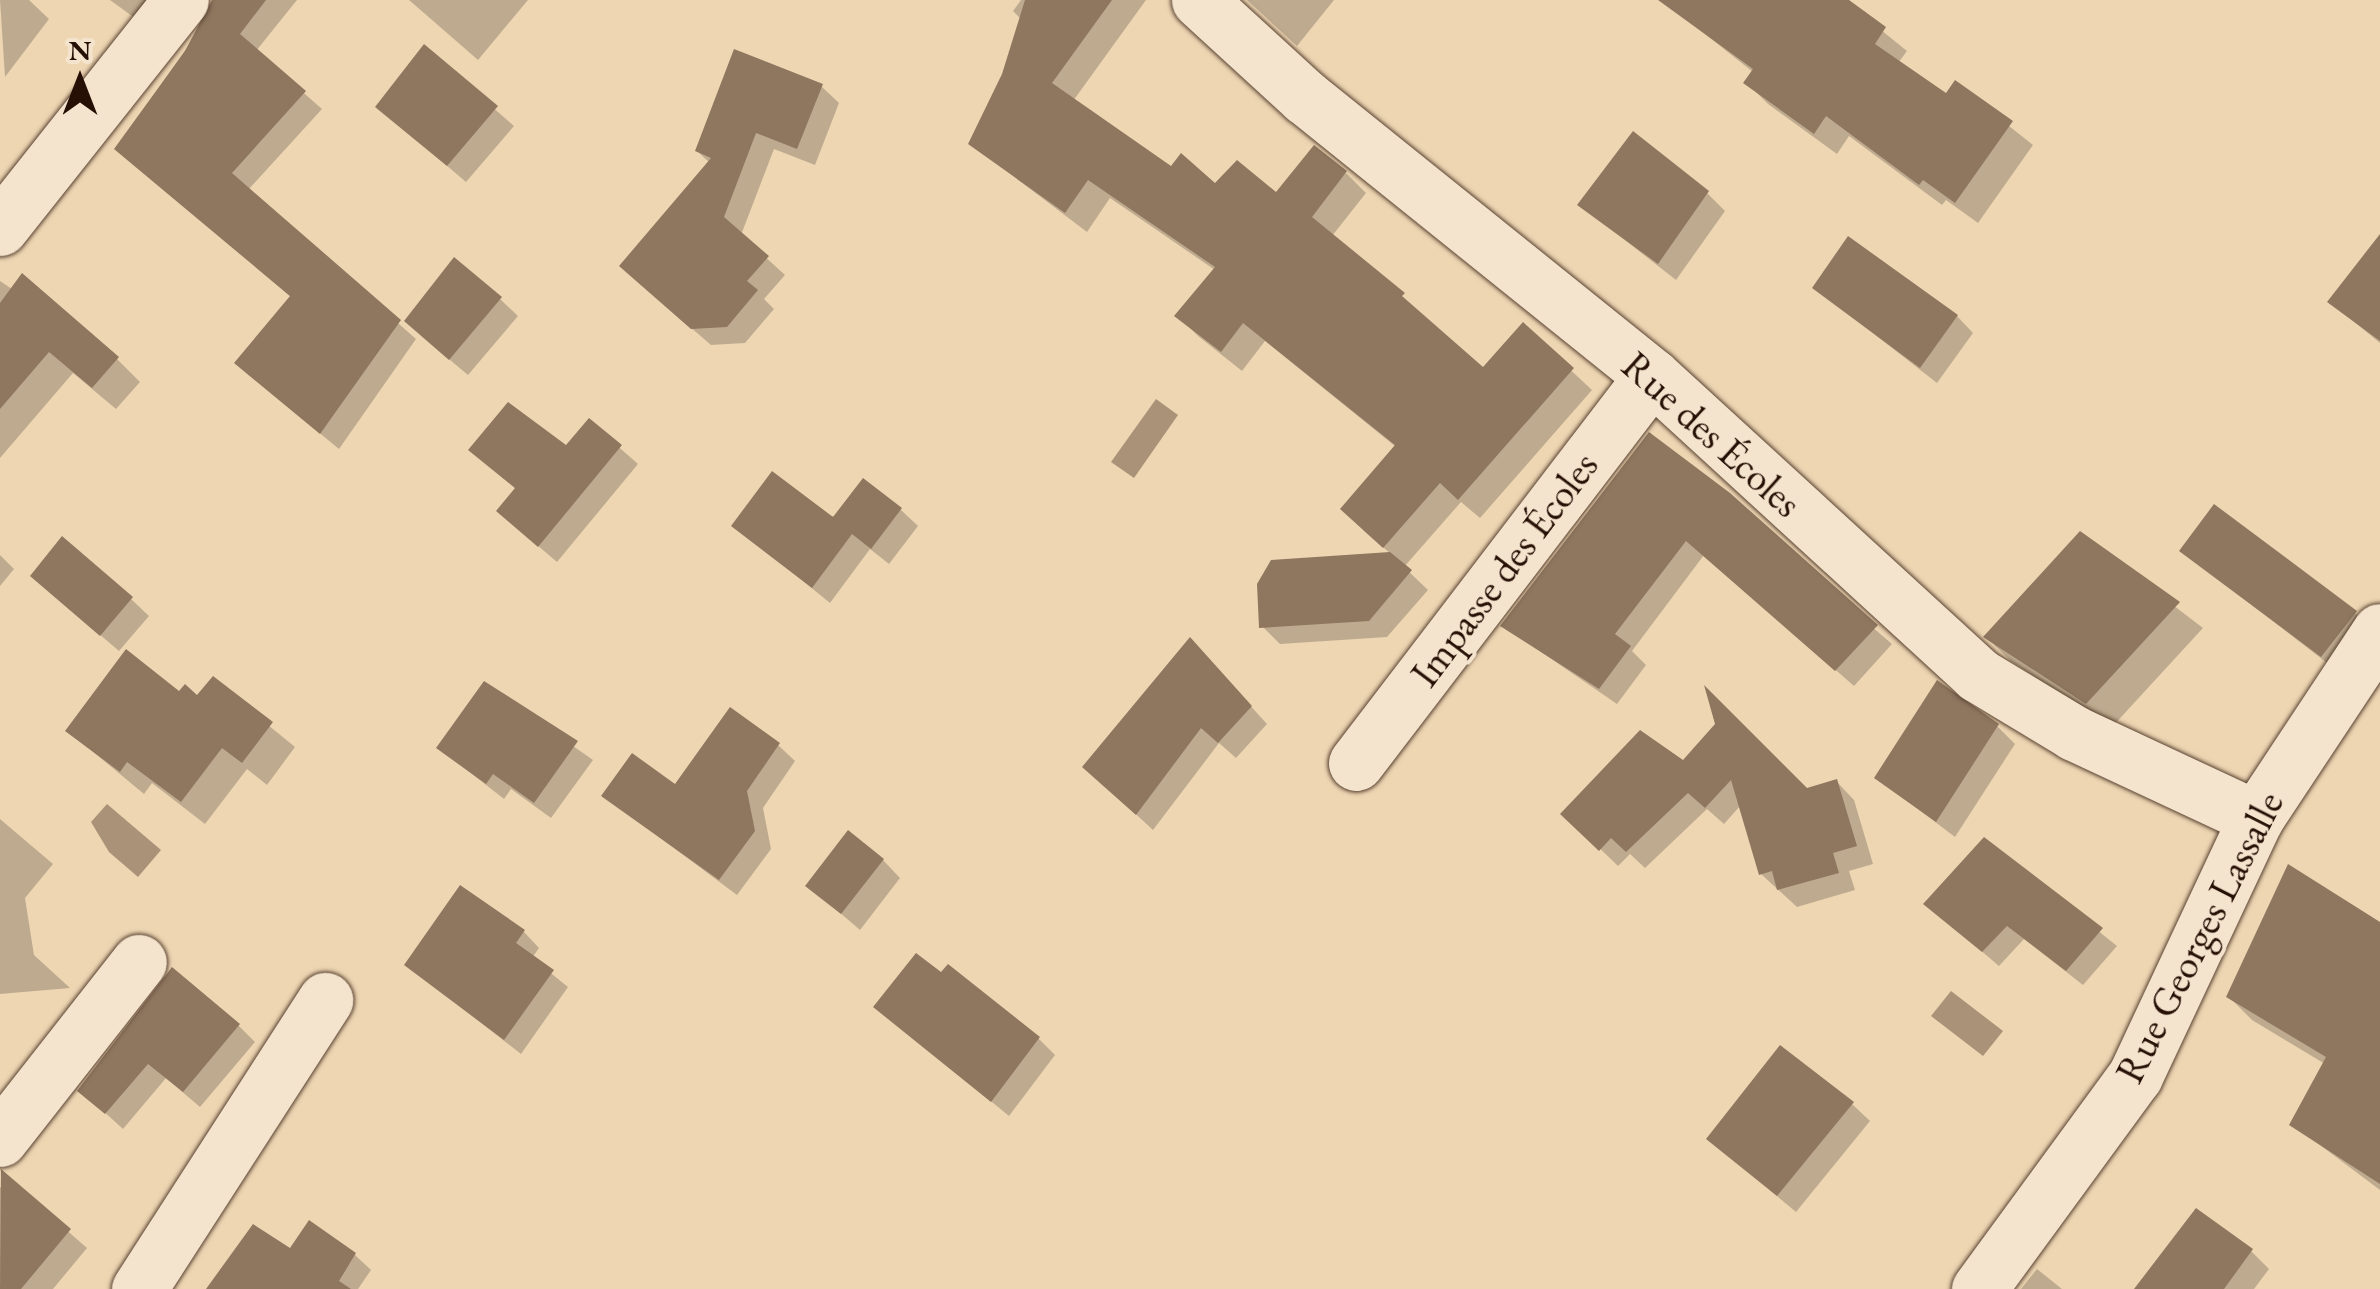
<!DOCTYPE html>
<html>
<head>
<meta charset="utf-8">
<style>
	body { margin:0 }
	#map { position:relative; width:2380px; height:1289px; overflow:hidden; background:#eed6b3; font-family:"EB Garamond",serif }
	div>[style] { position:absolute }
	.water>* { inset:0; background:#aa9278 }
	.shadow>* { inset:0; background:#0003 }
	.building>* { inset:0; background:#8e765f }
	.roads { filter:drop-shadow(0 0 2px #584130) drop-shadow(0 0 2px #584130) }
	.minor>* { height:55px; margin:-27.5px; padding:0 27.5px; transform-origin:27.5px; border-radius:27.5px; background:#f4e4ce }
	span { translate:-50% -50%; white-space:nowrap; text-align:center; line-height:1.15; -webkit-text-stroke:8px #f4e4ce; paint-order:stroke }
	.street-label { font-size:40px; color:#260f04 }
	.north { position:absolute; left:30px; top:30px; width:100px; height:100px; -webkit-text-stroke:8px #f4e4ce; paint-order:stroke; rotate:0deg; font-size:28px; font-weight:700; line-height:40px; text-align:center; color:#260f04 }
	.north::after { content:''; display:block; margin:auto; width:35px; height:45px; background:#260f04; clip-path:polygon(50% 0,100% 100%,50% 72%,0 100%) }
</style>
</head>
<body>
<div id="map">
	<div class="water">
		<div style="clip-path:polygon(1156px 399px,1178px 415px,1134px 478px,1111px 462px)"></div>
		<div style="clip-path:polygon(107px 804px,161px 850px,138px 877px,109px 852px,91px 822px)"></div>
		<div style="clip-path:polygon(1951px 991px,2003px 1031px,1983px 1056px,1931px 1016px)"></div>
	</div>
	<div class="shadow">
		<div style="clip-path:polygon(0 0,29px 0,49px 19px,5px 77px)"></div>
		<div style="clip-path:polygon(110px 0,183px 0,154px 32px)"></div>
		<div style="clip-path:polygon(220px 0,297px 0,256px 51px,322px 109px,248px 190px,416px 339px,339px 449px,255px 380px,292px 298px,117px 148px)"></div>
		<div style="clip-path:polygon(409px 0,528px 0,478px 60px)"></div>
		<div style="clip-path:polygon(1021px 0,1146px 0,1073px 101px,1171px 169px,1216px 187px,1276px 195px,1346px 173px,1366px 193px,1332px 236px,1483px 371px,1531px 333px,1592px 390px,1480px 518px,1461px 502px,1404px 567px,1428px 590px,1387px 637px,1280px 644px,1262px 626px,1391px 554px,1363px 530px,1396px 447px,1265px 341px,1242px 371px,1198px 336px,1178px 316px,1215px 270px,1110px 198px,1087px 232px,971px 144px,1004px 75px,1022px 20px,1013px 11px)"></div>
		<div style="clip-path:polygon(1247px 0,1334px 0,1297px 46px)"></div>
		<div style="clip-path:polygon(1678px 0,1844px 0,1907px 51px,1898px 63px,1947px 96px,1956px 84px,2033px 145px,1978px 223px,1946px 200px,1942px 205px,1849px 136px,1837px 154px,1768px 104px,1746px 82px,1753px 72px,1672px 8px)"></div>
		<div style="clip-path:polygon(424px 47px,514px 126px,466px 182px,378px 107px)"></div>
		<div style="clip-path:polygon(821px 86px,839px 103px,815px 165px,774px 149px,741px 235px,785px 275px,764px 299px,774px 309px,745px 343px,711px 345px,639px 283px,710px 163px,697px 151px)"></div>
		<div style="clip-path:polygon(1707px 193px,1725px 211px,1676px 280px,1580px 205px)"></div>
		<div style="clip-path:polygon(2380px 236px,2380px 343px,2330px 302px)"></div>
		<div style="clip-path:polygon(0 281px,117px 359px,140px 382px,116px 409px,73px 373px,0 458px)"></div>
		<div style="clip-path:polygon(1815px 288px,1957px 316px,1973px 333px,1937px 383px)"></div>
		<div style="clip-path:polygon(500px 299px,518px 316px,468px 375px,425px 339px)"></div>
		<div style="clip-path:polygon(589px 421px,638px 464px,557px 562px,517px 528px,517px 490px,471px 450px,566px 448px)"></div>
		<div style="clip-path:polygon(1649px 435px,1892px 644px,1854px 686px,1704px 555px,1632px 651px,1646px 665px,1617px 704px,1503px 626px)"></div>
		<div style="clip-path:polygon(901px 510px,918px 526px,889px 564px,870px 549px,830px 603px,734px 525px)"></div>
		<div style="clip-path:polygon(2080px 534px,2203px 628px,2112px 727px,2011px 661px,1986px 637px)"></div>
		<div style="clip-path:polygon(2182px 551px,2355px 613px,2373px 631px,2340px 673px)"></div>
		<div style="clip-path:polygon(0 555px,14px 569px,0 586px)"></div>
		<div style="clip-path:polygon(51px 593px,131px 599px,149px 616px,119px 651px)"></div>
		<div style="clip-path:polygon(1206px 657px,1267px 724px,1236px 758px,1219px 743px,1153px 830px,1102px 783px)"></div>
		<div style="clip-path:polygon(213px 680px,295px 747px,267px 785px,247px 769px,205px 824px,152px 783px,144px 794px,68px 731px,198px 698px)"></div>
		<div style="clip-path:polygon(485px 684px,593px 760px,551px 818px,511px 789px,504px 799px,439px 748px)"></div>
		<div style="clip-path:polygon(1997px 726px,2015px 744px,1955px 837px,1877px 778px)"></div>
		<div style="clip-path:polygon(778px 745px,795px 761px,763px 808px,771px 849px,737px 895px,604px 796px,675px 788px)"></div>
		<div style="clip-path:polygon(1683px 763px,1806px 791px,1837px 782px,1854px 800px,1873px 864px,1849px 871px,1855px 890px,1797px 907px,1761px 874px,1741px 805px,1724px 824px,1707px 809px,1645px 868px,1630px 854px,1618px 866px,1564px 814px)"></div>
		<div style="clip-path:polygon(0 819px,53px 864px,25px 898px,34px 955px,70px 988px,0 994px)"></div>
		<div style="clip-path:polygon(1985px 840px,2117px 946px,2083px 985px,2024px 939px,1999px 966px,1926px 904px)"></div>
		<div style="clip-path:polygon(883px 860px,900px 878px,860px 930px,809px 886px)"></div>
		<div style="clip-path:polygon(2380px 926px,2380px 1190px,2292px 1124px,2325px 1064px,2252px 1020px,2229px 997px)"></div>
		<div style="clip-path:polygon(524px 932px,539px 948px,532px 958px,568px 987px,521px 1054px,407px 965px)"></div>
		<div style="clip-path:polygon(876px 1007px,1039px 1039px,1055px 1055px,1009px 1116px)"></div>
		<div style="clip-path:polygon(238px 1025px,255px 1042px,200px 1107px,166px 1078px,123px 1129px,81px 1091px)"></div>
		<div style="clip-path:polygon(1852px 1104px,1870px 1121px,1796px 1212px,1709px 1139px)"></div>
		<div style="clip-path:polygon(8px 1179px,87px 1248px,53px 1289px,13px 1289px,0 1278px,0 1188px)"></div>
		<div style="clip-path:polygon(2251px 1251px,2269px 1269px,2254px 1289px,2137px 1289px)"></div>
		<div style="clip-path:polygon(291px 1252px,355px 1255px,371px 1270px,358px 1289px,231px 1289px)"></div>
		<div style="clip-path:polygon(2037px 1269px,2062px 1289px,2021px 1289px)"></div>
	</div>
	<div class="building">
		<div style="clip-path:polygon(212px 0,266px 0,240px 34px,306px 91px,232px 173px,401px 320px,320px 434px,234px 363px,290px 296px,114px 149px,185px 51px)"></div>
		<div style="clip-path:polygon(1025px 0,1112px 0,1052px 83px,1171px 166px,1181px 153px,1215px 183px,1237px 160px,1276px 192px,1314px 145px,1347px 171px,1312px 217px,1405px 293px,1402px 296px,1483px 367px,1523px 322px,1574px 368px,1458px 500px,1440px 483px,1383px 548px,1340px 509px,1395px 445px,1243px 323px,1221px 352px,1174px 316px,1215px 267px,1088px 180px,1065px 213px,968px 144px,1002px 74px)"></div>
		<div style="clip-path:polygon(1658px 0,1849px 0,1886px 27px,1875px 44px,1946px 93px,1955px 80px,2013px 121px,1955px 203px,1923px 180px,1919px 185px,1826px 116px,1814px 134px,1743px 83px,1753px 69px)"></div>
		<div style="clip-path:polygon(424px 44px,498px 106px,447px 166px,375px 107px)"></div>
		<div style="clip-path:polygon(734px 49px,823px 84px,797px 149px,756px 133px,724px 217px,769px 256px,747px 281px,758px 290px,727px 327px,691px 329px,619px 266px,711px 158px,695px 151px)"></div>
		<div style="clip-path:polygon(1633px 131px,1709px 191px,1658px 264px,1577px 205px)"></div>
		<div style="clip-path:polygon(2380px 234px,2380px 341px,2327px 302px)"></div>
		<div style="clip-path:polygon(1848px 236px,1958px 315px,1920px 368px,1812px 288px)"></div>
		<div style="clip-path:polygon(454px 257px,502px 297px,449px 360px,404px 321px)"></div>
		<div style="clip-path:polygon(22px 273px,119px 357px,92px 388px,49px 352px,0 409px,0 303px)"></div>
		<div style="clip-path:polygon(508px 402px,566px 445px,589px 418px,622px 445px,538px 547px,496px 511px,515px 488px,468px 450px)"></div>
		<div style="clip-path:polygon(1649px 432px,1730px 493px,1878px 625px,1835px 671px,1686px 541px,1615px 634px,1631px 646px,1599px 689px,1500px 626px)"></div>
		<div style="clip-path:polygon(772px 471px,833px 517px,863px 478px,902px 508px,871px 549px,852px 534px,812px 588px,731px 526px)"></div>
		<div style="clip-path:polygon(2214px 504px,2357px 611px,2321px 657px,2179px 551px)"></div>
		<div style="clip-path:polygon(2080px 531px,2180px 602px,2086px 704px,1983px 637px)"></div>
		<div style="clip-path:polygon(62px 536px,133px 597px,100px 636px,30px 576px)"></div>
		<div style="clip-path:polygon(1390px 552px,1412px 570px,1369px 621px,1259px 628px,1257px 584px,1271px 560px)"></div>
		<div style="clip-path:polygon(1190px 637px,1252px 706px,1218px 743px,1201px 728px,1136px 815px,1082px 767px)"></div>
		<div style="clip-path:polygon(126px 649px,179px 691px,185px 684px,197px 695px,213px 676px,273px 722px,242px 763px,222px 748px,181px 802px,127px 762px,120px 772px,65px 731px)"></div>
		<div style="clip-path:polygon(1937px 680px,1999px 724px,1936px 822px,1874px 778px)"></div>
		<div style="clip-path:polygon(484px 681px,578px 741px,534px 803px,493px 774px,486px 784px,436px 748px)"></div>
		<div style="clip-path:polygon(1704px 685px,1807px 788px,1837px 779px,1857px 846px,1833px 853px,1839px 873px,1777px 890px,1772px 871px,1759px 875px,1731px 780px,1705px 808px,1688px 793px,1626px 852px,1611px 838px,1599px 851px,1560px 814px,1640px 730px,1683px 760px,1715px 724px)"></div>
		<div style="clip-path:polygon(730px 707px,780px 743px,747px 791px,755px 831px,719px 880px,601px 796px,632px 753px,675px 784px)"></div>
		<div style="clip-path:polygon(848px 830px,884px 859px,841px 914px,805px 886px)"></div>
		<div style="clip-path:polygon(1984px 837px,2103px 928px,2066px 971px,2007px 926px,1982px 952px,1923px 904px)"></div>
		<div style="clip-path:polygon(2288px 864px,2380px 922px,2380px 1184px,2289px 1125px,2326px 1057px,2226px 997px)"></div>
		<div style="clip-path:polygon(460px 885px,525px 930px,516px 943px,554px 970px,504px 1040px,404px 965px)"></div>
		<div style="clip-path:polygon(916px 953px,941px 972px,948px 964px,1040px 1037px,991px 1102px,873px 1007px)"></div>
		<div style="clip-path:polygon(172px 967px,240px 1024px,183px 1092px,148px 1064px,105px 1114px,77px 1091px)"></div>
		<div style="clip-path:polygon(1780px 1045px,1854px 1102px,1777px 1196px,1706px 1139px)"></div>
		<div style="clip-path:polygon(1px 1169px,71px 1229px,21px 1289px,0 1289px)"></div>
		<div style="clip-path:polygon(2196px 1208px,2253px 1249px,2224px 1289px,2134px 1289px)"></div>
		<div style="clip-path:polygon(309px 1220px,356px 1253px,339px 1281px,351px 1289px,206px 1289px,253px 1224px,290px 1248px)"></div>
	</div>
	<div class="roads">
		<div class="minor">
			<div style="left:1199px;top:0;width:144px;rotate:42.5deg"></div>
			<div style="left:1305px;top:97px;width:445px;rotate:38.8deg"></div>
			<div style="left:1652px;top:376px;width:442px;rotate:42.5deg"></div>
			<div style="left:1978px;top:675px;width:112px;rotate:31.1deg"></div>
			<div style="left:2074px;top:733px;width:201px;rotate:25deg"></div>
			<div style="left:0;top:228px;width:291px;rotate:-51.6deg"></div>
			<div style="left:1356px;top:763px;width:487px;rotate:-52.6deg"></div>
			<div style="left:0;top:1139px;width:225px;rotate:-51.9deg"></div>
			<div style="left:139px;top:1289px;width:344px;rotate:-57.2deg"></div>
			<div style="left:1979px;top:1289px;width:264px;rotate:-53.8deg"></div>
			<div style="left:2135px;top:1076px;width:285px;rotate:-64.9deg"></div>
			<div style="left:2256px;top:818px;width:224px;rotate:-56.5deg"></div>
		</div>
	</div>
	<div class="street-label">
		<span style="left:1712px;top:434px;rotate:42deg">Rue des Écoles</span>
		<span style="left:1504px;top:569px;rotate:-53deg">Impasse des Écoles</span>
		<span style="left:2199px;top:937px;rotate:-63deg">Rue Georges Lassalle</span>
	</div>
	<div class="north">N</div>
</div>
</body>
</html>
